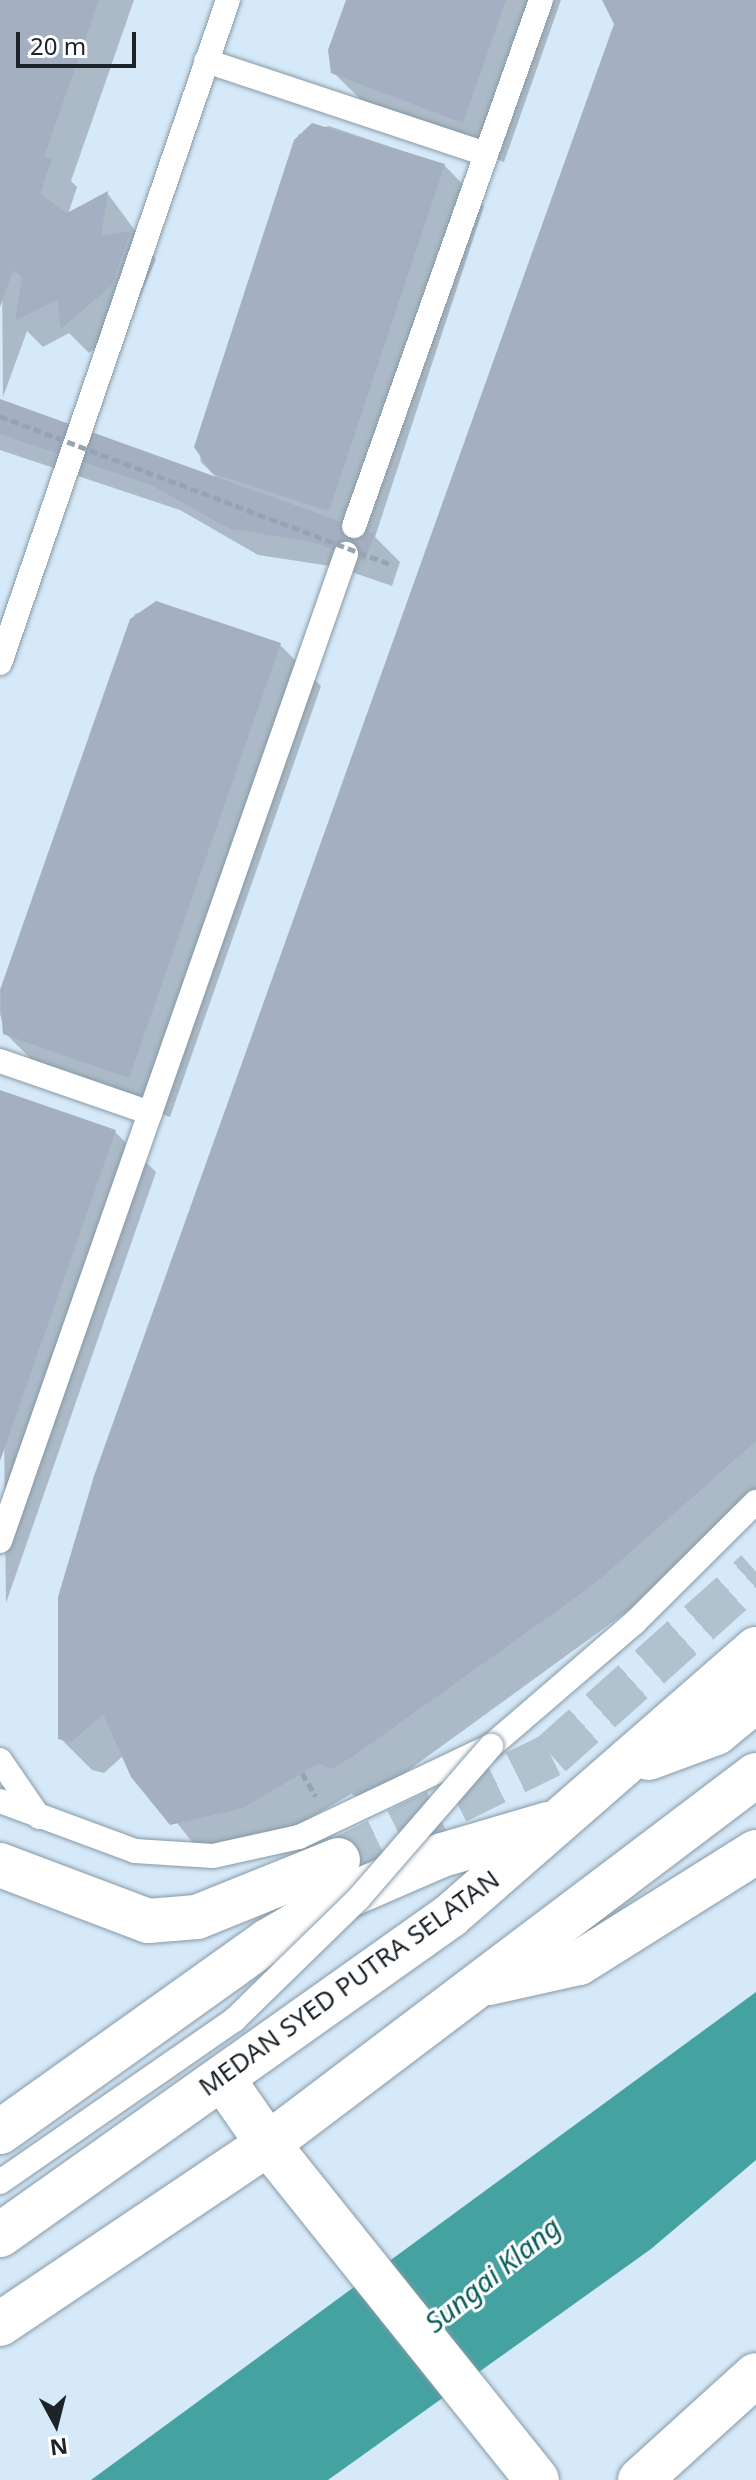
<!DOCTYPE html>
<html>
<head>
<meta charset="utf-8">
<style>
	body { margin:0 }
	#map { position:relative; width:756px; height:2480px; overflow:hidden; background:#d6e9f8; font-family:"Noto Sans",sans-serif }
	div>[style] { position:absolute }
	.water>* { inset:0; background:#44a2a1 }
	.shadow>* { inset:0; background:#0003 }
	.building>* { inset:0; background:#a5afc2 }
	.secondary-tunnel>* { height:44px; margin-top:-22px; transform-origin:0; background:repeating-linear-gradient(90deg,#b1c2cf 0 44px,transparent 0 66px) }
	.path>* { height:5px; margin-top:-2.5px; transform-origin:0; background:repeating-linear-gradient(90deg,#95a4b0 0 8px,transparent 0 12px) }
	.roads { filter:drop-shadow(0 0 2px #8799a6) drop-shadow(0 0 2px #8799a6) }
	.lane>* { height:24px; margin:-12px; padding:0 12px; transform-origin:12px; border-radius:12px; background:#fff }
	.street>* { height:44px; margin:-22px; padding:0 22px; transform-origin:22px; border-radius:22px; background:#fff }
	.secondary>* { height:44px; margin:-22px; padding:0 22px; transform-origin:22px; border-radius:22px; background:#fff }
	.path-bridge>* { height:5px; margin-top:-2.5px; transform-origin:0; background:repeating-linear-gradient(90deg,#95a4b0 0 8px,transparent 0 12px) }
	.bridges { filter:drop-shadow(0 0 2px #8799a6) drop-shadow(0 0 2px #8799a6) }
	.lane-bridge>* { height:24px; margin:-12px; padding:0 12px; transform-origin:12px; border-radius:12px; background:#fff }
	span { translate:-50% -50%; white-space:nowrap; text-align:center; line-height:1.15; -webkit-text-stroke:6px #fff; paint-order:stroke }
	.street-label { font-size:26px; color:#1d2429 }
	.water-label { font-size:28px; color:#0b5d5c; font-style:italic }
	.north { position:absolute; left:16px; top:2384px; width:80px; height:80px; -webkit-text-stroke:6px #fff; paint-order:stroke; rotate:173deg; font-size:22px; font-weight:700; line-height:32px; text-align:center; color:#1d2429 }
	.north::after { content:''; display:block; margin:auto; width:28px; height:36px; background:#1d2429; clip-path:polygon(50% 0,100% 100%,50% 72%,0 100%) }
	.scale { position:absolute; left:16px; top:32px; width:120px; height:36px; box-sizing:border-box; border:4px solid #1d2429; border-top:0; padding-left:10px; font-size:24px; line-height:28px; white-space:nowrap; color:#1d2429; -webkit-text-stroke:6px #fff; paint-order:stroke }
</style>
</head>
<body>
<div id="map">
	<div class="water">
		<div style="clip-path:polygon(756px 1992px,756px 2160px,651px 2249px,328px 2480px,91px 2480px)"></div>
	</div>
	<div class="shadow">
		<div style="clip-path:polygon(0 0,134px 0,71px 181px,77px 187px,68px 214px,108px 194px,156px 259px,129px 323px,89px 353px,69px 333px,43px 347px,27px 331px,3px 397px)"></div>
		<div style="clip-path:polygon(348px 0,561px 0,504px 162px,374px 113px,333px 72px)"></div>
		<div style="clip-path:polygon(606px 0,756px 0,756px 1499px,673px 1578px,384px 1788px,364px 1799px,351px 1794px,275px 1839px,203px 1856px,124px 1755px,104px 1773px,92px 1770px,60px 1738px,617px 24px)"></div>
		<div style="clip-path:polygon(329px 126px,444px 165px,484px 206px,375px 537px,400px 562px,392px 586px,337px 567px,258px 555px,180px 510px,0 450px,0 402px,219px 480px,201px 462px,197px 439px,299px 134px)"></div>
		<div style="clip-path:polygon(165px 605px,280px 645px,321px 686px,170px 1117px,46px 1074px,5px 1033px,0 1014px,0 996px,135px 614px)"></div>
		<div style="clip-path:polygon(0 1092px,115px 1132px,156px 1172px,6px 1603px)"></div>
	</div>
	<div class="building">
		<div style="clip-path:polygon(0 0,99px 0,44px 157px,52px 159px,40px 194px,67px 213px,108px 191px,101px 236px,130px 231px,112px 285px,61px 329px,57px 300px,15px 321px,22px 277px,13px 270px,0 307px)"></div>
		<div style="clip-path:polygon(346px 0,506px 0,463px 123px,331px 73px,328px 50px)"></div>
		<div style="clip-path:polygon(602px 0,756px 0,756px 1441px,593px 1585px,352px 1757px,331px 1769px,319px 1763px,243px 1808px,170px 1825px,131px 1777px,103px 1714px,71px 1742px,58px 1739px,58px 1597px,94px 1476px,614px 24px)"></div>
		<div style="clip-path:polygon(312px 123px,445px 164px,329px 511px,212px 473px,194px 447px,294px 140px)"></div>
		<div style="clip-path:polygon(0 399px,375px 534px,365px 561px,309px 541px,230px 529px,151px 485px,0 434px)"></div>
		<div style="clip-path:polygon(156px 601px,281px 643px,129px 1078px,3px 1034px,0 990px,130px 619px)"></div>
		<div style="clip-path:polygon(0 1090px,116px 1130px,0 1461px)"></div>
	</div>
	<div class="secondary-tunnel">
		<div style="left:338px;top:1860px;width:237px;rotate:-26.2deg"></div>
		<div style="left:551px;top:1755px;width:275px;rotate:-41.8deg"></div>
	</div>
	<div class="path">
		<div style="left:302px;top:1773px;width:27px;rotate:59deg"></div>
	</div>
	<div class="roads">
		<div class="lane">
			<div style="left:206px;top:61px;width:295px;rotate:18.4deg"></div>
			<div style="left:354px;top:526px;width:558px;rotate:-70.43deg"></div>
			<div style="left:0;top:663px;width:701px;rotate:-71.02deg"></div>
			<div style="left:0;top:1061px;width:159px;rotate:19.1deg"></div>
			<div style="left:0;top:1541px;width:1046px;rotate:-70.68deg"></div>
			<div style="left:0;top:1760px;width:69px;rotate:55.6deg"></div>
			<div style="left:0;top:1801px;width:144px;rotate:20.3deg"></div>
			<div style="left:135px;top:1851px;width:78px;rotate:3.7deg"></div>
			<div style="left:213px;top:1856px;width:88px;rotate:-12.5deg"></div>
			<div style="left:299px;top:1837px;width:212px;rotate:-25.4deg"></div>
			<div style="left:491px;top:1746px;width:189px;rotate:-40.7deg"></div>
			<div style="left:634px;top:1623px;width:172px;rotate:-44.8deg"></div>
		</div>
		<div class="street">
			<div style="left:268px;top:2144px;width:430px;rotate:51.3deg"></div>
			<div style="left:640px;top:2480px;width:156px;rotate:-42.2deg"></div>
		</div>
		<div class="secondary">
			<div style="left:649px;top:1758px;width:72px;rotate:-20.5deg"></div>
			<div style="left:716px;top:1733px;width:52px;rotate:-39.5deg"></div>
			<div style="left:0;top:1865px;width:158px;rotate:20.7deg"></div>
			<div style="left:148px;top:1921px;width:49px;rotate:-4.7deg"></div>
			<div style="left:197px;top:1917px;width:152px;rotate:-22deg"></div>
			<div style="left:489px;top:1983px;width:92px;rotate:-12.5deg"></div>
			<div style="left:579px;top:1963px;width:209px;rotate:-32.1deg"></div>
			<div style="left:222px;top:2078px;width:80px;rotate:55.1deg"></div>
			<div style="left:0;top:2132px;width:329px;rotate:-35.5deg"></div>
			<div style="left:268px;top:1941px;width:81px;rotate:-30.4deg"></div>
			<div style="left:338px;top:1900px;width:113px;rotate:-23.4deg"></div>
			<div style="left:442px;top:1855px;width:110px;rotate:-16.3deg"></div>
			<div style="left:0;top:2235px;width:552px;rotate:-35.33deg"></div>
			<div style="left:450px;top:1916px;width:406px;rotate:-41.1deg"></div>
			<div style="left:0;top:2324px;width:323px;rotate:-33.9deg"></div>
			<div style="left:268px;top:2144px;width:612px;rotate:-37.09deg"></div>
		</div>
	</div>
	<div class="path-bridge">
		<div style="left:0;top:416px;width:416px;rotate:20.8deg"></div>
	</div>
	<div class="bridges">
		<div class="lane-bridge">
			<div style="left:0;top:2182px;width:285px;rotate:-34.7deg"></div>
			<div style="left:234px;top:2020px;width:173px;rotate:-44.3deg"></div>
			<div style="left:358px;top:1899px;width:203px;rotate:-49deg"></div>
		</div>
	</div>
	<div class="street-label">
		<span style="left:349px;top:1983px;rotate:-36deg">MEDAN SYED PUTRA SELATAN</span>
	</div>
	<div class="water-label">
		<span style="left:492px;top:2274px;rotate:-39deg">Sungai Klang</span>
	</div>
	<div class="north">N</div>
	<div class="scale">20 m</div>
</div>
</body>
</html>
